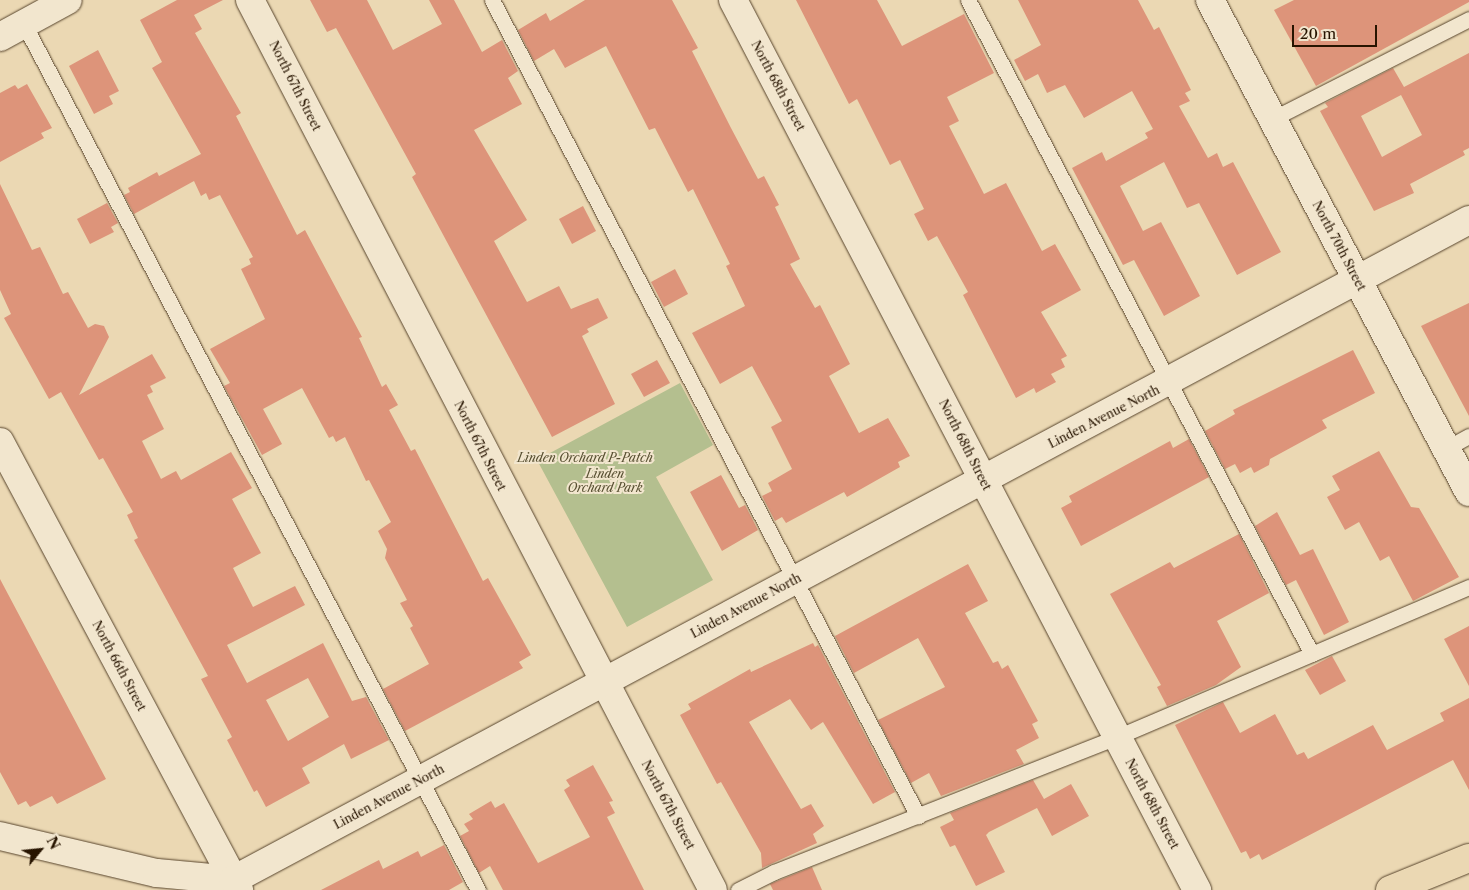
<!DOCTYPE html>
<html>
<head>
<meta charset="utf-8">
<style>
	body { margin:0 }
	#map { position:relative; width:1469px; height:890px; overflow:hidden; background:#ebd8b3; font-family:"Libre Caslon Text",serif }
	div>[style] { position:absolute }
	.green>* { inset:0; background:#b4bf8f }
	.building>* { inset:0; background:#dd947a }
	.roads { filter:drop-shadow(0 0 1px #58452d) drop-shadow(0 0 1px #58452d) }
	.service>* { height:15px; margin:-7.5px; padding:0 7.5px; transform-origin:7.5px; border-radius:7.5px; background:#f2e6ce }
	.minor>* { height:28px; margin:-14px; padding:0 14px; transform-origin:14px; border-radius:14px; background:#f2e6ce }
	.tertiary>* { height:28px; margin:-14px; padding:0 14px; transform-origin:14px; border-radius:14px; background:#f2e6ce }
	.secondary>* { height:28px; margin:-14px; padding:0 14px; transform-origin:14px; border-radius:14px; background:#f2e6ce }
	.trunk>* { height:28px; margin:-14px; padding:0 14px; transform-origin:14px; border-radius:14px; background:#ebd8b3 }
	span { translate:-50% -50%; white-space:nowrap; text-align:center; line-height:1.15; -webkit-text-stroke:4px #f2e6ce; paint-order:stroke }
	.street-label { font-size:12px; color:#271400 }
	.park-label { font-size:12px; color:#585032; font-style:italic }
	.north { position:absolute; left:15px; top:825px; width:50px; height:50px; -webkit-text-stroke:4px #f2e6ce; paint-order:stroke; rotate:62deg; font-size:14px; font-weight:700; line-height:20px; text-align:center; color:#271400 }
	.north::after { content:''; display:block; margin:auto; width:18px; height:22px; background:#271400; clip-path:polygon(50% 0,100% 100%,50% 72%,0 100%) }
	.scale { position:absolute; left:1292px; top:25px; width:85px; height:22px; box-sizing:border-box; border:2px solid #271400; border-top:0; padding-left:6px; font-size:15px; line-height:18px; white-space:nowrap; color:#271400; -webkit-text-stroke:4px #f2e6ce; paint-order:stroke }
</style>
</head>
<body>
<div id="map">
	<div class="green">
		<div style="clip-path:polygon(680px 383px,713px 445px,656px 477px,713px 580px,627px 627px,537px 460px)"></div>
	</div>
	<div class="building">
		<div style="clip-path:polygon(177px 0,223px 0,194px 15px,202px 29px,195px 33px,241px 113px,236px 116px,297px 235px,305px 230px,362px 337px,359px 338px,382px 387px,386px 384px,398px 405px,389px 410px,411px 451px,415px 449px,483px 581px,488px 578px,531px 655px,519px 662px,523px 668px,405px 731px,383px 689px,429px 664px,410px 628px,413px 626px,400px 603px,407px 600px,385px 558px,387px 549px,378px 531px,391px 522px,369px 480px,366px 481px,345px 437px,336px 442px,333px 436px,329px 438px,302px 388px,263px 409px,282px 444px,262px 455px,224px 386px,230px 383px,210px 349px,265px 319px,241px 269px,251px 264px,249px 259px,253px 257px,220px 195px,209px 200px,206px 193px,201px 196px,194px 181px,134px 214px,124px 195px,130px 192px,128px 188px,157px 172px,159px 176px,201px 154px,152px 68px,162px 62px,140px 20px)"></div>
		<div style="clip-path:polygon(310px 0,367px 0,393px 50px,442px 24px,429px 0,454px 0,482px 52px,502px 40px,518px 71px,508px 78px,522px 104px,474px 130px,527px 220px,494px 241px,527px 302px,559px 286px,571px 309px,598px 298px,608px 318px,587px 329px,589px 332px,582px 336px,615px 404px,552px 437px,412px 177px,416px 174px,336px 28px,327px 32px)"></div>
		<div style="clip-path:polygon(585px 0,672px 0,698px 48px,692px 51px,731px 128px,758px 179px,764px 176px,779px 205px,775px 207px,800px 259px,790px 264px,815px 308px,820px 305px,850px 364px,829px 376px,859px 433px,888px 418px,910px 456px,898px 462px,900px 467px,847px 497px,844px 492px,786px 523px,782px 517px,775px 521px,762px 496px,772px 491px,768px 483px,792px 469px,771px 427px,782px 421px,752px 366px,720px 384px,692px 333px,745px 306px,726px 266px,730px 264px,693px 189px,688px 192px,655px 128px,649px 130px,606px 46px,565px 68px,554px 49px,534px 61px,518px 30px,546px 13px,550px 21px)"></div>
		<div style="clip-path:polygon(796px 0,877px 0,902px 46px,964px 14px,994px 73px,947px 97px,959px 121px,949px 126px,984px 194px,1006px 183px,1042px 251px,1055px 244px,1081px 290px,1041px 312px,1067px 356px,1061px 359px,1065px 367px,1051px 374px,1056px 382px,1036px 393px,1034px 388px,1016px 398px,963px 295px,968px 292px,937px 236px,928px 241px,914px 214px,924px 209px,900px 160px,890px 165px,857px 99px,849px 104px)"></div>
		<div style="clip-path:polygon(1018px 0,1138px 0,1154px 30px,1159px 27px,1191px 90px,1185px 93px,1190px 101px,1179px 106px,1208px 158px,1217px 153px,1223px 167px,1233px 162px,1281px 252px,1237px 275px,1199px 203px,1187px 208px,1164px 162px,1120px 186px,1143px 231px,1161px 222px,1200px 296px,1164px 316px,1134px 260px,1123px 265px,1072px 168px,1102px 152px,1106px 161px,1148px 138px,1145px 133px,1153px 129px,1132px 91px,1084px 118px,1065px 85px,1047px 93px,1038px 74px,1025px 81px,1014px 60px,1041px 45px)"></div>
		<div style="clip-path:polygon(1294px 0,1469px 0,1469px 2px,1316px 86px,1274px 10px)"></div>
		<div style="clip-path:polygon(98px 50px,119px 91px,109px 96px,113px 104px,94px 114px,69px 66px)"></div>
		<div style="clip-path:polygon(evenodd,1469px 53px,1469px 148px,1463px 151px,1465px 155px,1410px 184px,1414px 193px,1374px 211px,1320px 111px,1328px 107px,1325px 103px,1393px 68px,1404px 87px,1469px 53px,1401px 95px,1422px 135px,1382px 157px,1361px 116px,1401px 95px)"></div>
		<div style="clip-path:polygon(27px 84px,52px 128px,41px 133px,44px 138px,0 162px,0 93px,15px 85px,18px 89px)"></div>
		<div style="clip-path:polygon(evenodd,0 184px,32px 250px,40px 247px,63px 294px,68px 292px,88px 328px,95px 324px,104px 326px,109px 337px,79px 395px,152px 354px,166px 378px,150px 386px,153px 392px,147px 395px,164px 429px,142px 441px,161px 479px,176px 471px,181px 480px,231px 452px,252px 488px,232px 499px,261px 553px,233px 568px,253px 607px,295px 586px,305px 605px,227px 645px,247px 683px,323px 643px,352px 701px,366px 697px,389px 740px,351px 759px,344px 744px,302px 768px,310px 783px,266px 807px,257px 790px,254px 792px,227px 740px,232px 737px,201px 679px,208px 676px,134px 540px,138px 538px,127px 515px,133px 512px,103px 458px,99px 460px,61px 392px,49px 399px,4px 318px,11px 314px,0 290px,0 184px,308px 678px,329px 717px,288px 741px,266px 700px,308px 678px)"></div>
		<div style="clip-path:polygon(107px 203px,118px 223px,111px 227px,114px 232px,90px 244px,77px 219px)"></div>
		<div style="clip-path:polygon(583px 206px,596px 231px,572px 244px,559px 219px)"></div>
		<div style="clip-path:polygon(675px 269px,688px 294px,664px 307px,651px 282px)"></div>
		<div style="clip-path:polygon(1469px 303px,1469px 416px,1421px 326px)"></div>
		<div style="clip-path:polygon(1353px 350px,1375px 393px,1322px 420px,1327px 428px,1270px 459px,1269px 465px,1254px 473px,1251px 467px,1240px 473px,1235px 464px,1225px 469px,1205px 431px,1235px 414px,1233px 410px)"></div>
		<div style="clip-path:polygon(657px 360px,670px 383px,644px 397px,631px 374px)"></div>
		<div style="clip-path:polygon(1189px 439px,1209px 477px,1081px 546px,1061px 508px,1072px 502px,1069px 496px,1170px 441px,1173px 448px)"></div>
		<div style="clip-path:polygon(1379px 451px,1411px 507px,1419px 508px,1459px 577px,1413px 601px,1389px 556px,1380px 561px,1359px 522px,1345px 530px,1327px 497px,1340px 490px,1332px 476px)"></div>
		<div style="clip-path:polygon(721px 475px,739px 508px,745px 505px,758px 530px,722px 551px,690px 492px)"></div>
		<div style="clip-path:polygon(1277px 512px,1300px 555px,1313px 549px,1349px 622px,1324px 635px,1296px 580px,1286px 585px,1255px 526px)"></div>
		<div style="clip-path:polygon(1239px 534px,1269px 593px,1217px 621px,1241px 667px,1216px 685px,1167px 706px,1157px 687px,1161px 685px,1110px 594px,1170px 562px,1174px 568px)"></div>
		<div style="clip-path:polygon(968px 564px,988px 601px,965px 613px,993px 663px,998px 661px,1002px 669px,1008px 665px,1038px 721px,1032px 724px,1039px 738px,1016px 750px,1024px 764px,941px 796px,929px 773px,911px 783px,878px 720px,945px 687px,918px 638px,854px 673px,835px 636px)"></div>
		<div style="clip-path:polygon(0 579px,106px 779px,57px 804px,52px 796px,30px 807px,26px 801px,18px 805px,0 772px)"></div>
		<div style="clip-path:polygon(1469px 626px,1469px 686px,1444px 639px)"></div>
		<div style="clip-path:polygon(813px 643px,815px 647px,818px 645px,895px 792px,873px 804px,823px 722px,811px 730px,790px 699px,749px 722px,801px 809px,811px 804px,824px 826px,813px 834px,817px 843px,762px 868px,761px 853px,721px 782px,717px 784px,680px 715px,691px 709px,688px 704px,750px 669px,751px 672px)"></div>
		<div style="clip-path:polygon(1332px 656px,1346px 681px,1320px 695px,1305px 670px)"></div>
		<div style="clip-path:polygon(1469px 698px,1469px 790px,1453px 760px,1262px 860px,1259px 854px,1250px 859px,1246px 851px,1241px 853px,1175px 725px,1223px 702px,1240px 733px,1275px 714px,1297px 755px,1304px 752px,1308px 759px,1373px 725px,1387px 750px,1444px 721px,1440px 713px)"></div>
		<div style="clip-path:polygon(593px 765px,613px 801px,609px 802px,615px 813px,607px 817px,644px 890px,503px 890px,490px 866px,479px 873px,460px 836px,469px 831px,464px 824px,473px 819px,469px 814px,491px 801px,495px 808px,504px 803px,538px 863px,590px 837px,564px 790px,570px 786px,566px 780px)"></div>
		<div style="clip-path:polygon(1033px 780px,1044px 799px,1071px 784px,1089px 816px,1052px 836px,1037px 808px,989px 832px,986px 835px,1005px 872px,976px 886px,955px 845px,950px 847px,940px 827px,954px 820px,950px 813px)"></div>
		<div style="clip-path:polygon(444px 845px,463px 882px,449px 890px,321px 890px,379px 860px,383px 869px,418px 851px,421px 857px)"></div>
		<div style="clip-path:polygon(812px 867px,822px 890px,773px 890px,770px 884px)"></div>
	</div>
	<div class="roads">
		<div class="service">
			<div style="left:492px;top:0;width:921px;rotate:62.43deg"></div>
			<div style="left:968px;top:0;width:739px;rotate:62.26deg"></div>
			<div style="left:24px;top:24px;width:978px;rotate:62.33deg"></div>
			<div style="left:1272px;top:119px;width:221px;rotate:-26.9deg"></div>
			<div style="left:1447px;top:448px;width:25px;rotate:-29deg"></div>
			<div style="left:738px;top:890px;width:40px;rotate:-26.6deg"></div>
			<div style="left:774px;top:872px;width:369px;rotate:-21.5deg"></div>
			<div style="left:1117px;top:737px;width:383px;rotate:-23.1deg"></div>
		</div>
		<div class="minor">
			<div style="left:250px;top:0;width:1003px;rotate:62.52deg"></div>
			<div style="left:733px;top:0;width:1004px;rotate:62.46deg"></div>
			<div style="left:1210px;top:0;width:556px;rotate:62.24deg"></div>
			<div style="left:0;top:37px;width:77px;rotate:-28.6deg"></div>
			<div style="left:0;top:442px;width:508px;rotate:61.92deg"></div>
		</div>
		<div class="tertiary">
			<div style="left:0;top:836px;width:161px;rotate:13.3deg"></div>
			<div style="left:157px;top:873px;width:76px;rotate:5.3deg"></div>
		</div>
		<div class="secondary">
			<div style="left:223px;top:890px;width:14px;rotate:-45deg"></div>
			<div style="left:233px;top:880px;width:1401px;rotate:-28.1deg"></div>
		</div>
		<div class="trunk">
			<div style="left:1390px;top:890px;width:85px;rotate:-22.1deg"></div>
		</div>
	</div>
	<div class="street-label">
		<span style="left:295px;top:86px;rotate:63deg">North 67th Street</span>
		<span style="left:778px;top:86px;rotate:62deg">North 68th Street</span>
		<span style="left:1339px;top:246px;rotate:62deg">North 70th Street</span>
		<span style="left:1104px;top:417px;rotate:-27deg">Linden Avenue North</span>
		<span style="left:965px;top:445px;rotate:63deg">North 68th Street</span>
		<span style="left:480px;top:446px;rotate:63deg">North 67th Street</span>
		<span style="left:746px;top:606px;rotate:-28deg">Linden Avenue North</span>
		<span style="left:119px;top:666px;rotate:62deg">North 66th Street</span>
		<span style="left:389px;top:797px;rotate:-28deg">Linden Avenue North</span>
		<span style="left:1152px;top:804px;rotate:62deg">North 68th Street</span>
		<span style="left:668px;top:805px;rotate:62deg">North 67th Street</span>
	</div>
	<div class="park-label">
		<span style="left:585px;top:458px">Linden Orchard P-Patch</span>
		<span style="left:605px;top:481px">Linden<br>Orchard Park</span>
	</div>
	<div class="north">N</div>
	<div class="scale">20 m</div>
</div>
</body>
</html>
